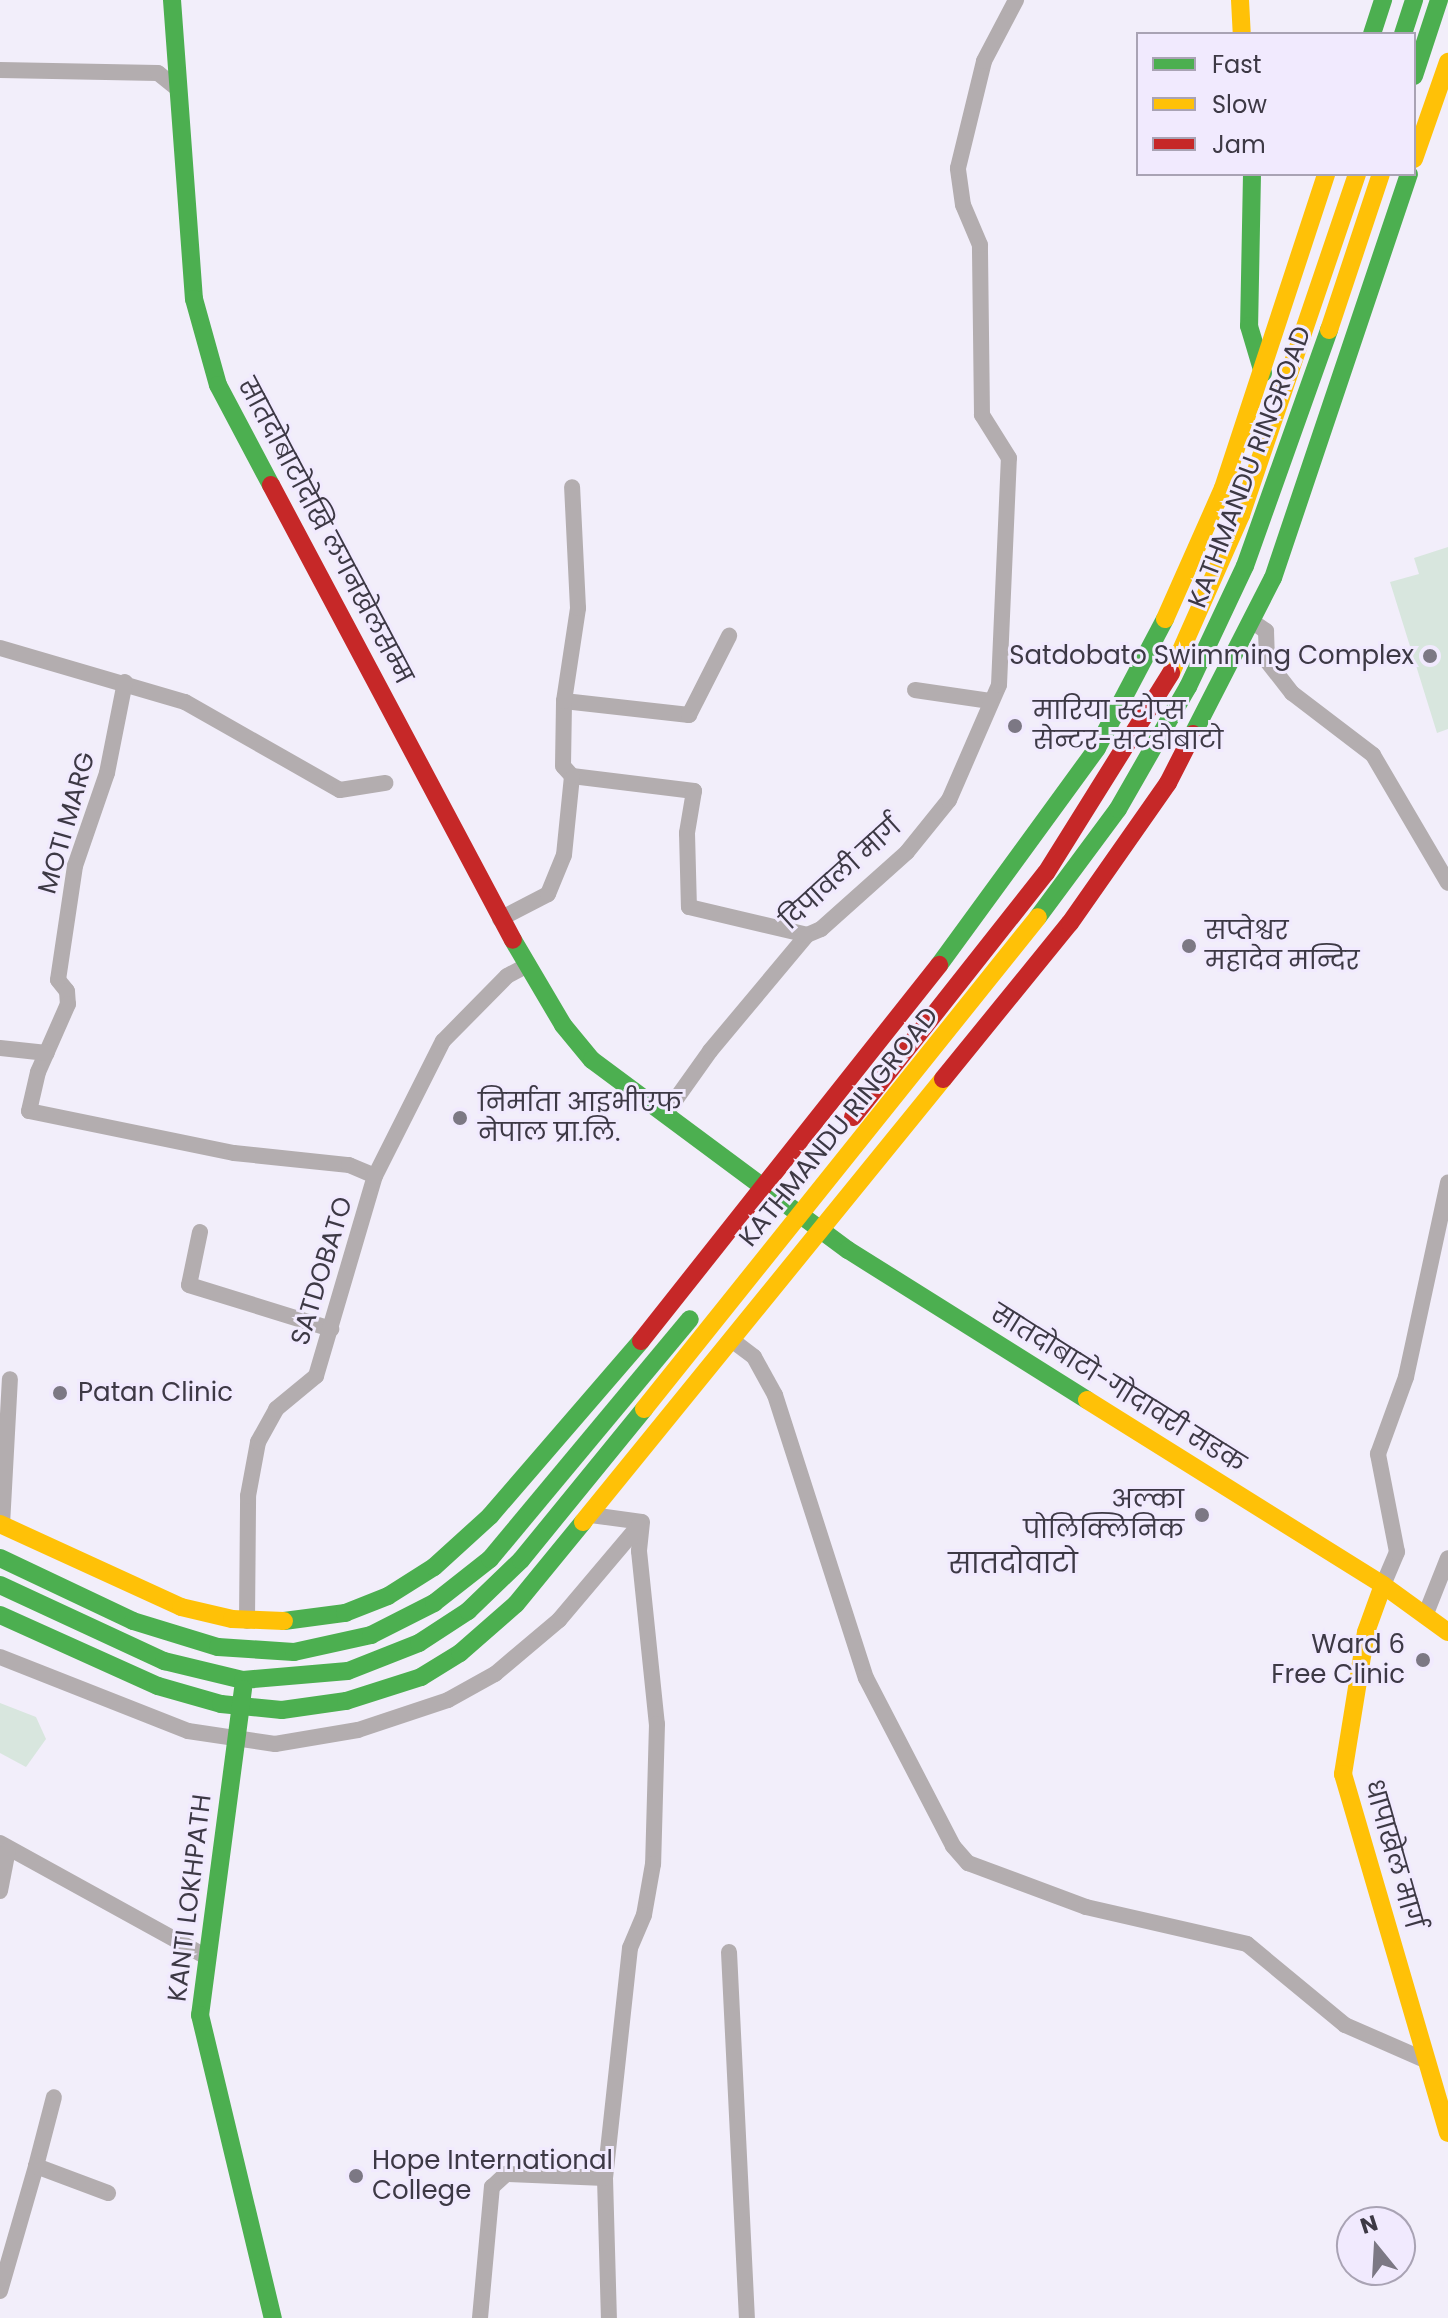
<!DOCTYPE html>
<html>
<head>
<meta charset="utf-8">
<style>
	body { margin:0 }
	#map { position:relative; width:1448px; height:2318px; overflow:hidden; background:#f2eefa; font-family:Poppins,"Noto Sans Devanagari",sans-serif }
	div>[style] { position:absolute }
	.green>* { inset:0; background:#d8e6de }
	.street>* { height:16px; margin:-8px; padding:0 8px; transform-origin:8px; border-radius:8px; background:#b3adaf }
	.fast>* { height:18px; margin:-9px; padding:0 9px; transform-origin:9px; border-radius:9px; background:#4caf50 }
	.slow>* { height:18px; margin:-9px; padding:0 9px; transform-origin:9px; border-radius:9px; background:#ffc107 }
	.jam>* { height:18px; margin:-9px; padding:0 9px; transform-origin:9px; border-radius:9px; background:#c62828 }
	.dots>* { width:22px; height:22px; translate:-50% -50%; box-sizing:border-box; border:4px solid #f1eafe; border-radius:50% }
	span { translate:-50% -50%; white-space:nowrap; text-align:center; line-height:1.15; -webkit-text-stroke:6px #f1eafe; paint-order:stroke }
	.street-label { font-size:26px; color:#3d3945 }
	.poi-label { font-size:26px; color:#3d3945 }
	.right { translate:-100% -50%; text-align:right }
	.left { translate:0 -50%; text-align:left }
	.neighbourhood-label { font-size:28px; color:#3d3945 }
	.legend { position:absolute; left:1136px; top:32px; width:280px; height:144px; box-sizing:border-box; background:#f1eafe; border:2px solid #a9a3b4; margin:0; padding:10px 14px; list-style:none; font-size:24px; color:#3d3945 }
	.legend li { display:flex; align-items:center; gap:16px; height:40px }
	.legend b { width:40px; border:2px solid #a9a3b4 }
	.north { position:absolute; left:1336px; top:2206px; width:80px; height:80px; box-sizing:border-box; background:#f1eafe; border:2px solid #a9a3b4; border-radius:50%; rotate:342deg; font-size:22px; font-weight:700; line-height:32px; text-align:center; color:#3d3945 }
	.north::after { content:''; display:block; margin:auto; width:28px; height:36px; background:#7c7884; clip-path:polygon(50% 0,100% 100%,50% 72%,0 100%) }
</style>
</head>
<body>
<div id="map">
	<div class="green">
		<div style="clip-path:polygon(1448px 547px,1448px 729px,1437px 733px,1390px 582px,1419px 574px,1414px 558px)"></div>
		<div style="clip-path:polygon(0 1703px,36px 1717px,46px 1739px,26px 1767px,0 1753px)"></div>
	</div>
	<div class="street">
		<div style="left:0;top:70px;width:158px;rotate:1.1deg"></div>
		<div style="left:158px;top:73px;width:26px;rotate:39deg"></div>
		<div style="left:1253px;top:622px;width:16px;rotate:35deg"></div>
		<div style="left:1266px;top:631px;width:30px;rotate:88deg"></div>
		<div style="left:1267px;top:661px;width:41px;rotate:52deg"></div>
		<div style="left:1292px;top:693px;width:102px;rotate:37.4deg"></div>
		<div style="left:1373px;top:755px;width:148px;rotate:59.6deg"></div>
		<div style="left:0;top:648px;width:193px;rotate:16.3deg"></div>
		<div style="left:185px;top:702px;width:178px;rotate:29.6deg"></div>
		<div style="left:340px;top:790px;width:46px;rotate:-8.8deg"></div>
		<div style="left:125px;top:682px;width:93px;rotate:101.2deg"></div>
		<div style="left:107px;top:773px;width:98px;rotate:109deg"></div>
		<div style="left:75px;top:866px;width:115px;rotate:98.5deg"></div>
		<div style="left:58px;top:980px;width:14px;rotate:51deg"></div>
		<div style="left:67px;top:991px;width:13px;rotate:86deg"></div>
		<div style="left:68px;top:1004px;width:74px;rotate:113.8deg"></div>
		<div style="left:38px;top:1072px;width:40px;rotate:103deg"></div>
		<div style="left:29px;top:1111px;width:209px;rotate:11.6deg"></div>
		<div style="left:234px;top:1153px;width:116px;rotate:6deg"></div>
		<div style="left:349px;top:1165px;width:28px;rotate:23deg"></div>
		<div style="left:915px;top:690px;width:76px;rotate:8.3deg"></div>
		<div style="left:564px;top:701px;width:126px;rotate:6.4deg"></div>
		<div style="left:689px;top:715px;width:89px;rotate:-63.1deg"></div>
		<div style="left:572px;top:776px;width:123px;rotate:7deg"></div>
		<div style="left:694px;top:791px;width:43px;rotate:99.5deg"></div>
		<div style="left:687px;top:833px;width:74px;rotate:88.5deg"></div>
		<div style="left:689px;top:907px;width:121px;rotate:13.3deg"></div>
		<div style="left:500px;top:919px;width:54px;rotate:-27.5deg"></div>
		<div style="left:548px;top:894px;width:42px;rotate:-67.7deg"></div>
		<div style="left:564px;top:855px;width:79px;rotate:-84.2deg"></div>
		<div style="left:572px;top:776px;width:13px;rotate:-132deg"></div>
		<div style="left:563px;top:766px;width:65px;rotate:-89.1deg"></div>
		<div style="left:564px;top:701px;width:94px;rotate:-81.4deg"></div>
		<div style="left:578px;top:608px;width:121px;rotate:-92.8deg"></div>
		<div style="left:0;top:1048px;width:47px;rotate:6.1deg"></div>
		<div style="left:666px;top:1113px;width:76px;rotate:-54.6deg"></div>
		<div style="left:710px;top:1051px;width:151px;rotate:-50.1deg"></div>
		<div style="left:807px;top:935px;width:15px;rotate:-23deg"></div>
		<div style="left:821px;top:929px;width:115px;rotate:-41.8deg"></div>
		<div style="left:907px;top:852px;width:67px;rotate:-51.1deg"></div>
		<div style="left:949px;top:800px;width:125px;rotate:-66.5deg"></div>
		<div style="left:999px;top:685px;width:227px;rotate:-87.5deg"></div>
		<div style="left:1009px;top:458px;width:51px;rotate:-122.1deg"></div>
		<div style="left:982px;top:415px;width:170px;rotate:-90.7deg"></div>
		<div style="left:980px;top:245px;width:43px;rotate:-113deg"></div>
		<div style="left:963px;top:205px;width:37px;rotate:-98deg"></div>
		<div style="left:958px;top:168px;width:110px;rotate:-76.3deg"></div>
		<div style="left:984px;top:61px;width:69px;rotate:-62.3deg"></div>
		<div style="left:200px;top:1232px;width:54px;rotate:101.7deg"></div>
		<div style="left:189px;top:1285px;width:149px;rotate:17.2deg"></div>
		<div style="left:733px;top:1341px;width:26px;rotate:37deg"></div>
		<div style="left:754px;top:1357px;width:43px;rotate:61.1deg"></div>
		<div style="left:775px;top:1395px;width:297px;rotate:72.2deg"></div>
		<div style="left:866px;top:1678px;width:189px;rotate:62.6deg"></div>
		<div style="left:953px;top:1846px;width:23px;rotate:49deg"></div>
		<div style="left:968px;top:1863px;width:126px;rotate:20.4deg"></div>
		<div style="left:1086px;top:1907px;width:165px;rotate:12.9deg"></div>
		<div style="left:1247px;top:1944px;width:127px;rotate:39.6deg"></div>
		<div style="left:1345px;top:2025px;width:87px;rotate:23.6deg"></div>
		<div style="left:591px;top:1515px;width:51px;rotate:7.8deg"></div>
		<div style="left:642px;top:1522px;width:29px;rotate:96deg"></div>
		<div style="left:639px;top:1551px;width:174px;rotate:84.1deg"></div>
		<div style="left:657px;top:1724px;width:140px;rotate:91.6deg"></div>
		<div style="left:653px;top:1864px;width:52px;rotate:100deg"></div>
		<div style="left:644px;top:1915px;width:36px;rotate:113deg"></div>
		<div style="left:630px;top:1948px;width:231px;rotate:96.2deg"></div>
		<div style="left:605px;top:2178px;width:140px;rotate:88.4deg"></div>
		<div style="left:2px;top:1525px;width:146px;rotate:-86.9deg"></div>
		<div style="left:1383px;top:1585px;width:36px;rotate:-67deg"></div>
		<div style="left:1397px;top:1552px;width:100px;rotate:-101deg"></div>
		<div style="left:1378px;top:1454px;width:82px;rotate:-70deg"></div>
		<div style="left:1406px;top:1377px;width:199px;rotate:-77.8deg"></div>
		<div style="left:1425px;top:1616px;width:62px;rotate:-68.4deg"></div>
		<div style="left:247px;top:1621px;width:125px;rotate:-89.5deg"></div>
		<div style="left:248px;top:1496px;width:55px;rotate:-79.5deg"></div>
		<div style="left:258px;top:1442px;width:38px;rotate:-61deg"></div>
		<div style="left:276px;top:1409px;width:52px;rotate:-39.5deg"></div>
		<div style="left:316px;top:1376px;width:209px;rotate:-73.6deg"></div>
		<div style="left:375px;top:1176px;width:151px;rotate:-63.3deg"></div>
		<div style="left:443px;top:1041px;width:91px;rotate:-45.4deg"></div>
		<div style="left:507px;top:976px;width:24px;rotate:-28deg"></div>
		<div style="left:0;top:1657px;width:202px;rotate:21.5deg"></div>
		<div style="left:188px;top:1731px;width:88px;rotate:8.5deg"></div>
		<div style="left:275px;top:1744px;width:84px;rotate:-9.6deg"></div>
		<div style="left:358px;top:1730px;width:95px;rotate:-18.4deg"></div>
		<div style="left:448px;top:1700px;width:54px;rotate:-29deg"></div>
		<div style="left:495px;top:1674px;width:84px;rotate:-40.2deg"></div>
		<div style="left:559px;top:1620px;width:127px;rotate:-49.8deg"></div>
		<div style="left:0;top:1843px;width:234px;rotate:28.9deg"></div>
		<div style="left:0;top:1891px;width:42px;rotate:-79deg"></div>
		<div style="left:729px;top:1952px;width:366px;rotate:87.2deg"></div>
		<div style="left:36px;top:2166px;width:71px;rotate:-75.4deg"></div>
		<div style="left:0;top:2291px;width:130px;rotate:-73.9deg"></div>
		<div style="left:36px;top:2166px;width:77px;rotate:20.6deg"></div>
		<div style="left:480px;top:2318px;width:132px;rotate:-84.8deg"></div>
		<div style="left:492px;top:2187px;width:19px;rotate:-43deg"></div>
		<div style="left:506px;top:2174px;width:99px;rotate:2.3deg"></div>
	</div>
	<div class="fast">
		<div style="left:172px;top:0;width:300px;rotate:85.8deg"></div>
		<div style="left:194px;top:299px;width:89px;rotate:74.4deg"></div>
		<div style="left:218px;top:385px;width:113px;rotate:62.1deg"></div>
		<div style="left:1372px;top:34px;width:36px;rotate:-72deg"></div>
		<div style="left:1403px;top:34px;width:36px;rotate:-72deg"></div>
		<div style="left:1414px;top:76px;width:80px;rotate:-71.8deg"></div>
		<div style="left:1252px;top:174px;width:152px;rotate:91.1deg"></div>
		<div style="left:1249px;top:326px;width:49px;rotate:73.4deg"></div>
		<div style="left:1193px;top:734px;width:175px;rotate:-62.9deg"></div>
		<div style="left:1273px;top:578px;width:426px;rotate:-71.4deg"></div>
		<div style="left:1038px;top:917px;width:134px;rotate:-53.5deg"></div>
		<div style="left:1118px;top:809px;width:141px;rotate:-60.2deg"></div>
		<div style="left:1188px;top:687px;width:134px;rotate:-64.8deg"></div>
		<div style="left:1245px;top:566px;width:251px;rotate:-70.4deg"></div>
		<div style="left:513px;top:940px;width:99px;rotate:59.5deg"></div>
		<div style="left:563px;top:1025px;width:45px;rotate:50.4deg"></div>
		<div style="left:592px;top:1060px;width:319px;rotate:36.6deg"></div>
		<div style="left:848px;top:1250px;width:282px;rotate:32.1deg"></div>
		<div style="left:939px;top:965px;width:268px;rotate:-53.9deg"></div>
		<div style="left:1097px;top:748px;width:146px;rotate:-62.2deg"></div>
		<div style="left:0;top:1558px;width:147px;rotate:25.3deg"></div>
		<div style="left:133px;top:1621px;width:89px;rotate:17deg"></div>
		<div style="left:218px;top:1647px;width:76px;rotate:3.8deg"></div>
		<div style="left:294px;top:1652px;width:79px;rotate:-12.4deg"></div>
		<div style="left:371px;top:1635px;width:71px;rotate:-26.9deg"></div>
		<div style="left:434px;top:1603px;width:71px;rotate:-38.2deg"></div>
		<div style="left:490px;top:1559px;width:312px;rotate:-50.2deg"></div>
		<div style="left:0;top:1585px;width:181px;rotate:24.9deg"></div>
		<div style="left:164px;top:1661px;width:81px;rotate:13.5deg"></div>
		<div style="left:243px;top:1680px;width:105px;rotate:-4.9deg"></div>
		<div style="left:348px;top:1671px;width:76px;rotate:-21.5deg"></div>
		<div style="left:419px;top:1643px;width:59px;rotate:-33.1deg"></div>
		<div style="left:468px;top:1611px;width:74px;rotate:-43.9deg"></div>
		<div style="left:521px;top:1560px;width:195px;rotate:-50.8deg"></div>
		<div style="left:0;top:1615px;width:173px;rotate:24.2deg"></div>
		<div style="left:158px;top:1686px;width:66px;rotate:15.9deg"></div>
		<div style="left:221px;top:1704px;width:61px;rotate:5.6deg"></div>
		<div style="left:282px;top:1710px;width:65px;rotate:-8deg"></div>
		<div style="left:346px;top:1701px;width:79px;rotate:-17.7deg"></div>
		<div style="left:421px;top:1677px;width:46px;rotate:-31.6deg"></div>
		<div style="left:460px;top:1653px;width:74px;rotate:-41.2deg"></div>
		<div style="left:516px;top:1604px;width:106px;rotate:-50.7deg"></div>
		<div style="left:284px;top:1621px;width:62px;rotate:-7.5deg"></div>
		<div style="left:345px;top:1613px;width:46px;rotate:-21.6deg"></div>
		<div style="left:388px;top:1596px;width:54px;rotate:-32.2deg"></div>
		<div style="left:434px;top:1567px;width:76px;rotate:-42.3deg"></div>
		<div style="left:490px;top:1516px;width:231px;rotate:-49.2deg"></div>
		<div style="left:243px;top:1689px;width:329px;rotate:97.5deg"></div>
		<div style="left:200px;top:2015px;width:312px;rotate:76.5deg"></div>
	</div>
	<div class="slow">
		<div style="left:1240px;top:0;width:34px;rotate:87deg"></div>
		<div style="left:1414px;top:159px;width:103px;rotate:-70.7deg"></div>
		<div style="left:1329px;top:330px;width:164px;rotate:-71.6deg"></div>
		<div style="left:1165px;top:619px;width:143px;rotate:-66.1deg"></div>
		<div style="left:1223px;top:488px;width:330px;rotate:-71.8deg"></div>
		<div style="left:1171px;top:673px;width:173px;rotate:-66.1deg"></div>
		<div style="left:1241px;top:515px;width:360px;rotate:-71.2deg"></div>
		<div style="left:1087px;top:1400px;width:349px;rotate:32deg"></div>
		<div style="left:1383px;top:1585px;width:80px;rotate:35.9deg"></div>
		<div style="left:644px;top:1409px;width:630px;rotate:-51.31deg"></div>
		<div style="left:583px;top:1522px;width:571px;rotate:-50.9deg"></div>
		<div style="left:0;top:1524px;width:199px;rotate:24.6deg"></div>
		<div style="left:181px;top:1607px;width:52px;rotate:13.2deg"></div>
		<div style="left:232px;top:1619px;width:52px;rotate:2.2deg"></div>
		<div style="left:1383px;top:1585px;width:50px;rotate:109.9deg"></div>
		<div style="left:1366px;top:1632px;width:144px;rotate:99.2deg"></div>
		<div style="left:1343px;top:1774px;width:374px;rotate:73.7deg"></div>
	</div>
	<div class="jam">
		<div style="left:271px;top:485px;width:515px;rotate:61.99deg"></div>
		<div style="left:943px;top:1079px;width:201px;rotate:-50.9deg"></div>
		<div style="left:1070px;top:923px;width:171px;rotate:-55deg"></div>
		<div style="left:1168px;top:783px;width:55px;rotate:-63deg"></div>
		<div style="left:853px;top:1117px;width:311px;rotate:-51.7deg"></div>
		<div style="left:1046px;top:873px;width:236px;rotate:-58deg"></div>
		<div style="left:641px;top:1341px;width:480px;rotate:-51.6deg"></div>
	</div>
	<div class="dots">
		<div style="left:1430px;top:656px;background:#7c7884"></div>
		<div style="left:1015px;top:726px;background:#7c7884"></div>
		<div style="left:1189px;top:946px;background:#7c7884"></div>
		<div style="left:460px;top:1118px;background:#7c7884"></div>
		<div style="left:60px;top:1393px;background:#7c7884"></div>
		<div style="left:1202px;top:1515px;background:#7c7884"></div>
		<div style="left:1423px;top:1660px;background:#7c7884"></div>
		<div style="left:356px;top:2176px;background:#7c7884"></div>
	</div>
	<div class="street-label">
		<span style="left:1250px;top:467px;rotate:-69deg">KATHMANDU RINGROAD</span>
		<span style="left:325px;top:531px;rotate:62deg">सातदोबाटोदेखि लगनखेलसम्म</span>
		<span style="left:67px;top:823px;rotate:-74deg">MOTI MARG</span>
		<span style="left:841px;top:874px;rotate:-42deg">दिपावली मार्ग</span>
		<span style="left:839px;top:1127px;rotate:-51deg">KATHMANDU RINGROAD</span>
		<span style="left:322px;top:1271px;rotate:-73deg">SATDOBATO</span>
		<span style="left:1118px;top:1389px;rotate:32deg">सातदोबाटो-गोदावरी सडक</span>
		<span style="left:1393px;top:1854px;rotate:74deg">धापाखेल मार्ग</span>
		<span style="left:190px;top:1898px;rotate:-83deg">KANTI LOKHPATH</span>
	</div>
	<div class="poi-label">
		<span class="right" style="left:1414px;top:656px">Satdobato Swimming Complex</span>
		<span class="left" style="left:1033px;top:726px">मारिया स्टोप्स<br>सेन्टर-सटडोबाटो</span>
		<span class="left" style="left:1205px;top:946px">सप्तेश्वर<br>महादेव मन्दिर</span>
		<span class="left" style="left:478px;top:1118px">निर्माता आइभीएफ<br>नेपाल प्रा.लि.</span>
		<span class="left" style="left:78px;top:1393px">Patan Clinic</span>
		<span class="right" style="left:1184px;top:1515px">अल्का<br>पोलिक्लिनिक</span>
		<span class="right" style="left:1405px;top:1660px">Ward 6<br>Free Clinic</span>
		<span class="left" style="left:372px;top:2176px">Hope International<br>College</span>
	</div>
	<div class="neighbourhood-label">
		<span style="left:1013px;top:1564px">सातदोवाटो</span>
	</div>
	<ul class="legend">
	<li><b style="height:10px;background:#4caf50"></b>Fast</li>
	<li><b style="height:10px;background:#ffc107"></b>Slow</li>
	<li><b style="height:10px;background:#c62828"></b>Jam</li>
	</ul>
	<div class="north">N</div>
</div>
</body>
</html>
